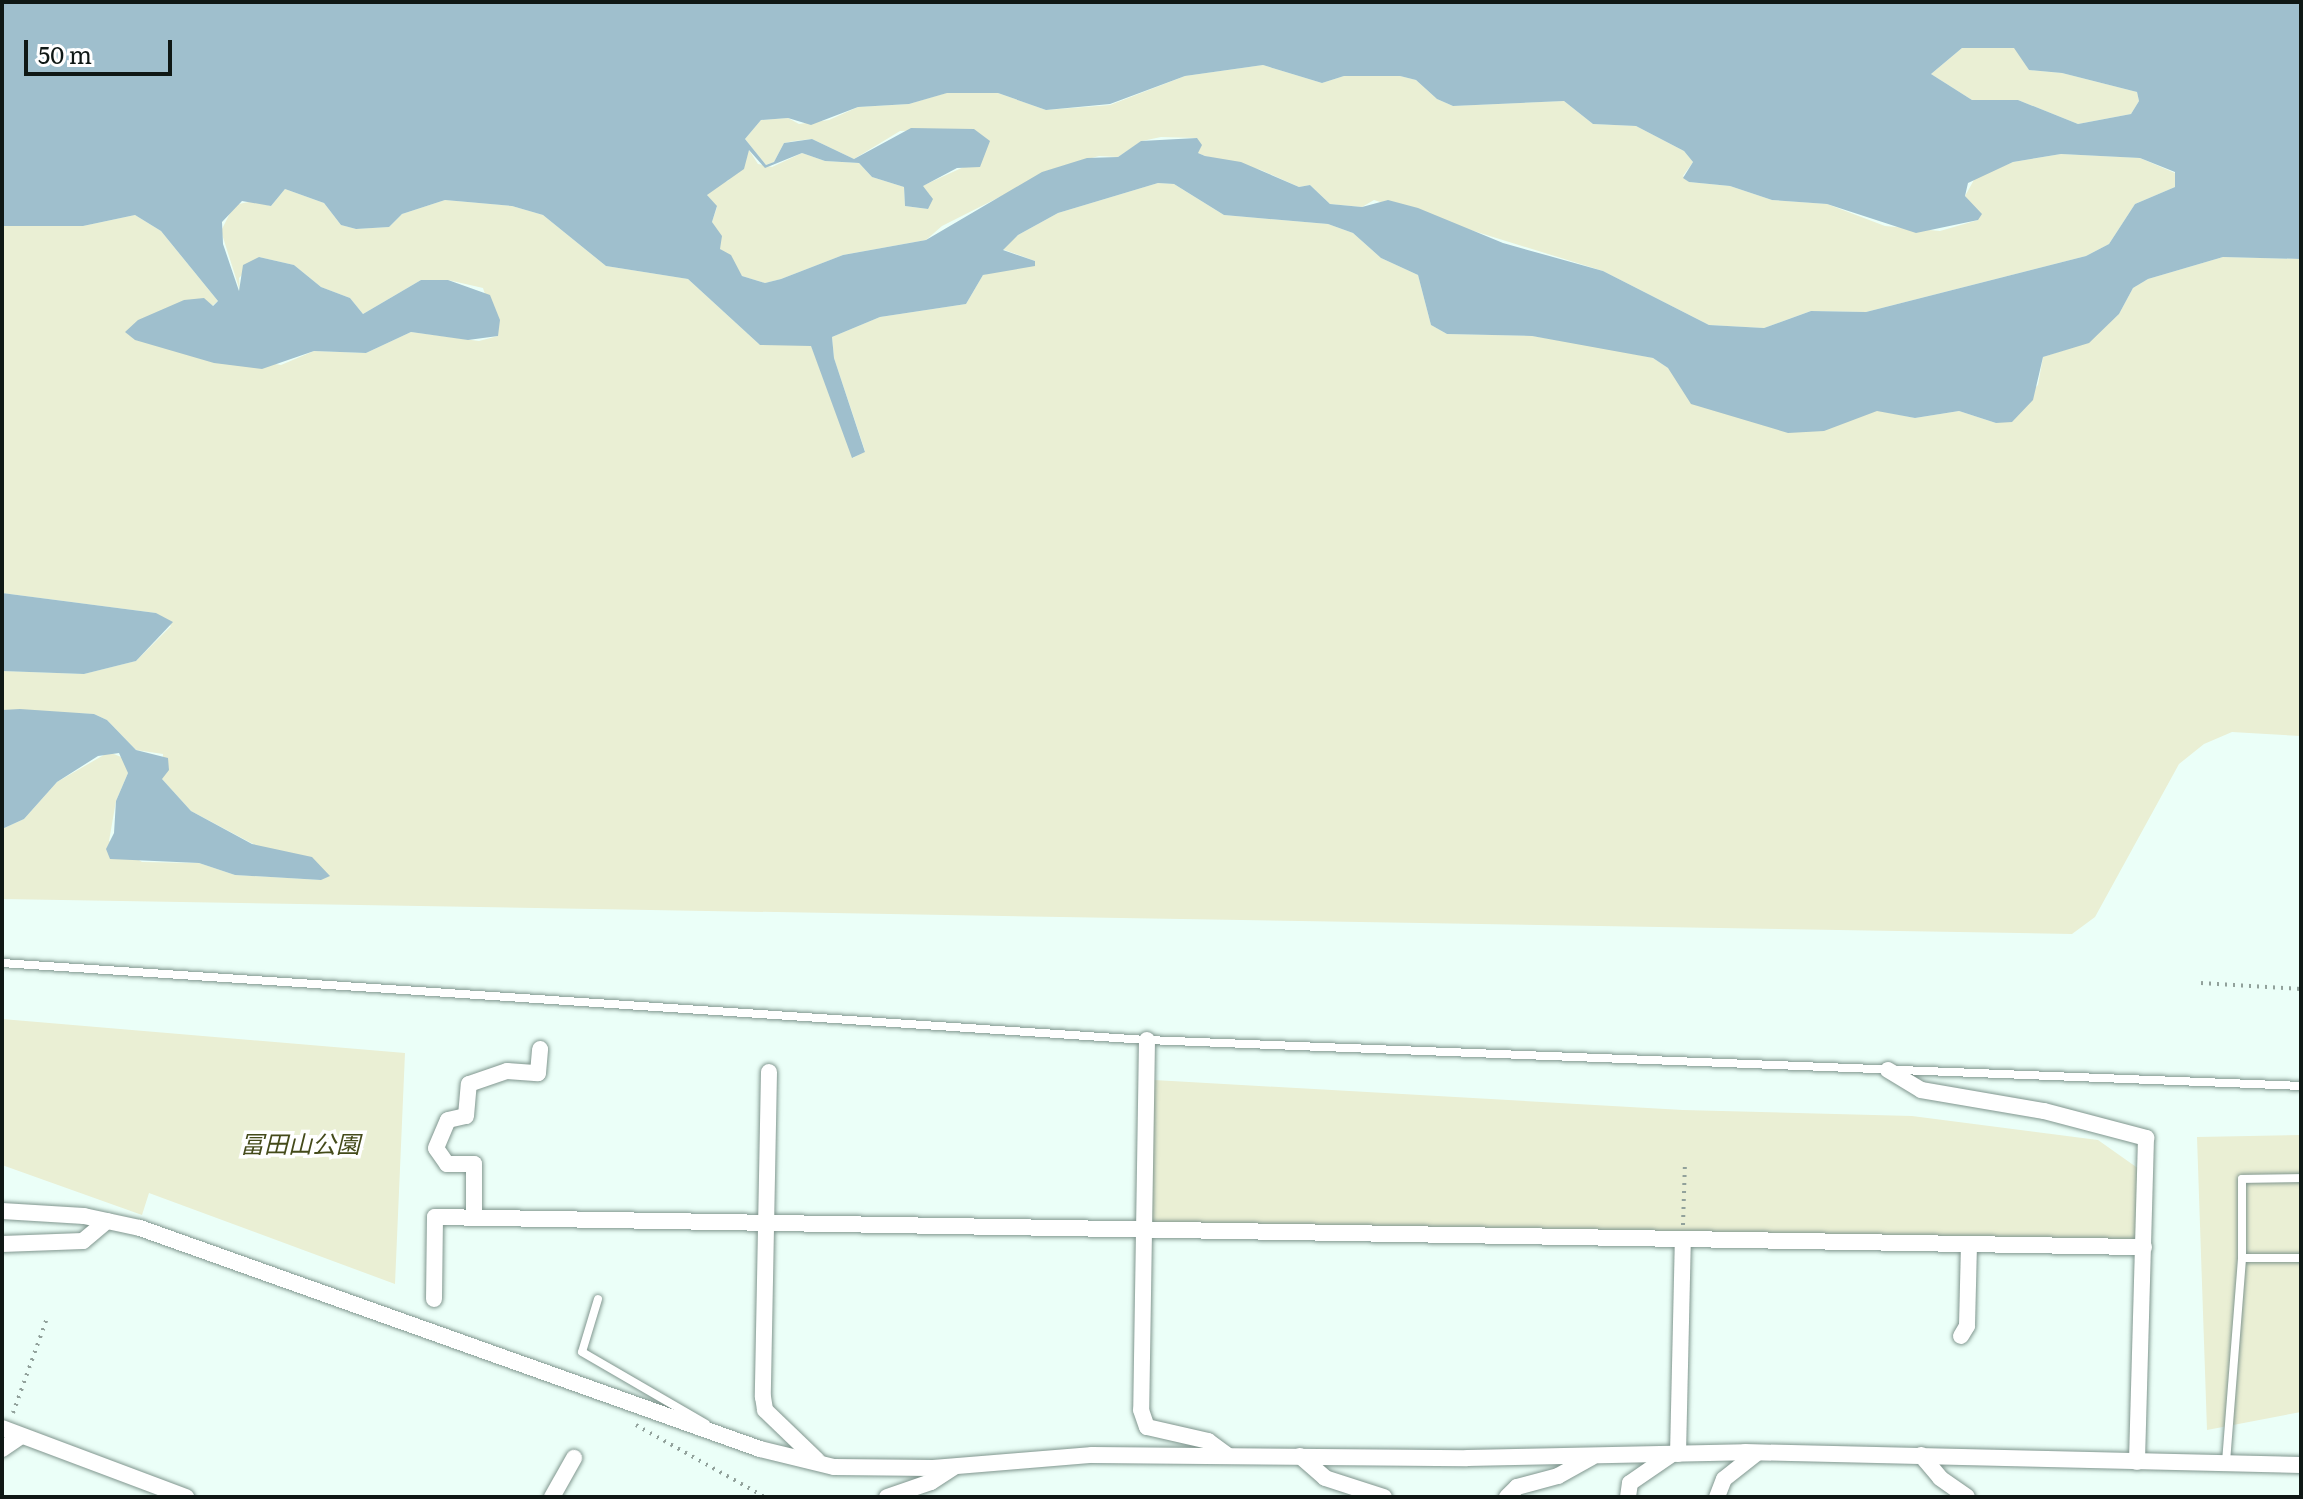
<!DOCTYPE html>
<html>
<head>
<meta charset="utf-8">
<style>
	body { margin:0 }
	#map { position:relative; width:2303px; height:1499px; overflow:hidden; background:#ebfff8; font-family:Literata,"Noto Sans JP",serif }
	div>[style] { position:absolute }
	.green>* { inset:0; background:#eaefd4 }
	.water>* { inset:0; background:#9fbfcd }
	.path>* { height:4px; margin-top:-2px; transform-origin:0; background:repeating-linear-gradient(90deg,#91a19b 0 2px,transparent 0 8px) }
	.roads { filter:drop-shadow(0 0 2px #80968e) drop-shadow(0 0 2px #80968e) }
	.lane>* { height:8px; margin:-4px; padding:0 4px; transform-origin:4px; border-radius:4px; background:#fff }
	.street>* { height:16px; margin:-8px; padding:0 8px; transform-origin:8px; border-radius:8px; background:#fff }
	span { translate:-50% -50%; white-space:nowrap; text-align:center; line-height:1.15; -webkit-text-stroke:7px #fff; paint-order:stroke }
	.park-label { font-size:24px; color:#444a1a; font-style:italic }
	.frame { position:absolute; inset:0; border:4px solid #0f1815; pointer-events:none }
	.scale { position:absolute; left:24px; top:40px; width:148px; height:36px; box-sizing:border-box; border:4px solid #0f1815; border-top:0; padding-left:10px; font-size:24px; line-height:28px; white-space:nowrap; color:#0f1815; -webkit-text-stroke:6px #fff; paint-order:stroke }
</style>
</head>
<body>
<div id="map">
	<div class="green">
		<div style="clip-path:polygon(1962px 48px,2015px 48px,2029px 70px,2062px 73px,2137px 92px,2139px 101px,2131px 114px,2078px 124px,2018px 100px,1972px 100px,1931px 74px)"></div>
		<div style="clip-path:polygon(1263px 65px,1322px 83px,1344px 76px,1400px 76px,1416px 80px,1437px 99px,1453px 106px,1564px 101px,1593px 124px,1636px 126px,1684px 151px,1693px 162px,1683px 176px,1689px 182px,1730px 186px,1772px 200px,1827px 204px,1885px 226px,1940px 231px,1978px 220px,1965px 196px,1975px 178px,2013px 162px,2061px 154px,2140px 158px,2175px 173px,2175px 187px,2135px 204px,2109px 244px,2086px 256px,1866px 312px,1811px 311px,1764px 328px,1709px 325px,1603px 271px,1374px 200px,1362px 207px,1330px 204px,1310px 185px,1299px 187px,1261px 170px,1205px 156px,1198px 153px,1196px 138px,1161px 137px,1142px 141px,1118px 157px,1099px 156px,1059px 167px,942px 226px,926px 240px,843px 255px,781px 279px,765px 283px,742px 276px,720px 249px,712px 222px,717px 207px,707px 195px,717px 183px,728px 181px,749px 150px,758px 164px,772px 167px,802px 153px,825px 161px,859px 163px,872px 177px,904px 187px,905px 206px,928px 209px,930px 195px,922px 186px,966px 166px,974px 129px,900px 131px,854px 159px,812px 139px,794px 141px,784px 143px,774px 162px,766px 165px,745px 139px,761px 120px,788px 118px,799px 124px,829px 120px,858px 107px,909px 104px,946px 93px,998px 93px,1046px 110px,1110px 105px,1185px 76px)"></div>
		<div style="clip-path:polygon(1158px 183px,1174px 184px,1224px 215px,1328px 224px,1353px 233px,1381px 258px,1418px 275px,1431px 325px,1447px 334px,1532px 336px,1589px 345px,1653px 358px,1668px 368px,1915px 418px,1959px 411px,1996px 423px,2038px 385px,2043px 357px,2089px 342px,2119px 314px,2133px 288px,2148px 279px,2223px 257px,2301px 259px,2301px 736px,2232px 732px,2204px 744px,2179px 764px,2095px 917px,2072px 934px,2px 899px,2px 829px,24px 819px,57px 782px,109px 752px,126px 759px,128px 773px,116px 801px,109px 841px,142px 862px,199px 863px,235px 875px,321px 880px,191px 811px,162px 779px,163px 754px,136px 750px,107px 720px,94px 714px,2px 710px,2px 671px,84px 674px,136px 661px,171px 626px,156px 613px,2px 593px,2px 226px,83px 226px,135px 215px,161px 231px,218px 301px,212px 306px,184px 300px,136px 340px,281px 365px,314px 351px,366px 353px,411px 332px,479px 341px,498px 336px,483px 288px,448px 280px,421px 280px,363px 314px,350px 298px,321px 287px,294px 265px,259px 257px,239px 278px,240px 291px,221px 231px,234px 205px,253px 201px,271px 206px,285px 189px,324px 203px,341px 225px,356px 229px,389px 227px,402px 214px,445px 200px,512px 206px,543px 215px,606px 266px,688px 279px,760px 345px,811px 345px,853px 458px,865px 451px,834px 358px,832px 337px,880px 317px,966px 304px,983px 275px,1035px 261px,1002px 249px,1018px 235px,1058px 213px)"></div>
		<div style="clip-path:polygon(2px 1019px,405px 1053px,395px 1284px,149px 1193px,142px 1215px,2px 1165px)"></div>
		<div style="clip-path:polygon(1154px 1080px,1683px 1110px,1912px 1116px,2098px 1140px,2139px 1169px,2139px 1242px,1150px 1225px)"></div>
		<div style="clip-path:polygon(2301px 1135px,2301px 1412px,2207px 1430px,2197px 1137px)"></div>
	</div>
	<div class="water">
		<div style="clip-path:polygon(evenodd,2px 2px,2301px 2px,2301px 259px,2223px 257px,2148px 279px,2133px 288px,2119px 314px,2089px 343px,2043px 357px,2033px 400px,2012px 422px,1996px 423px,1959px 411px,1915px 418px,1877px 411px,1824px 431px,1788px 433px,1691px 404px,1668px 368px,1653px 358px,1532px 336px,1447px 334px,1431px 325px,1418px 275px,1381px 258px,1353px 233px,1328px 224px,1224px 215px,1174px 184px,1158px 183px,1058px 213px,1018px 235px,1003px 250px,1035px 261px,1035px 266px,983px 275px,966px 304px,880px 317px,832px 337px,834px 358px,865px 452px,852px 458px,811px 346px,760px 345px,688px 279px,606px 266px,543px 215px,512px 206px,445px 200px,402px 214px,389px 227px,356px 229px,341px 225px,324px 203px,285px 189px,271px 206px,242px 201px,222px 222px,223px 244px,239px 291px,243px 265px,259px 257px,294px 265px,321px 287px,350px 298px,363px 314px,421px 280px,448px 280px,490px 295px,500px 320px,498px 336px,468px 340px,411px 332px,366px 353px,314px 351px,262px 369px,214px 363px,135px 340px,125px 332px,138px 320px,184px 300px,204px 298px,213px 306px,218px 301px,161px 231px,135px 215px,83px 226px,2px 226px,2px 2px,1962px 48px,2014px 48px,2029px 70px,2062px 73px,2137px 92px,2139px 101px,2131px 114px,2078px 124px,2018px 100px,1972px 100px,1931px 74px,1962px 48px,2px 2px,1263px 65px,1322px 83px,1344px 76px,1400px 76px,1416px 80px,1437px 99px,1453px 106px,1564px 101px,1593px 124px,1636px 126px,1684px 151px,1693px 162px,1683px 178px,1689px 182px,1730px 186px,1772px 200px,1827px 204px,1916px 233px,1978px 220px,1982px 214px,1965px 196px,1968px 183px,2013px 162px,2061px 154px,2140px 158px,2175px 172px,2175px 187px,2135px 204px,2109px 244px,2086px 256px,1866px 312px,1811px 311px,1764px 328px,1709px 325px,1603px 271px,1503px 243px,1418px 208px,1388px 200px,1362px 207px,1330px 204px,1310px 185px,1299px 187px,1241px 162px,1205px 156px,1198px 153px,1202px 145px,1197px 138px,1141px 141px,1118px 157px,1087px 158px,1042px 172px,926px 240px,843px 255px,781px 279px,765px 283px,742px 276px,731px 255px,720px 249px,722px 236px,712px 222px,717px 206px,707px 195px,744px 169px,749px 150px,765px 168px,802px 153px,825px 161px,859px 163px,872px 177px,904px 187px,905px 206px,928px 209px,933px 199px,923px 186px,957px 168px,980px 167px,990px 141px,974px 129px,911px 128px,854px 159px,812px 139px,784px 143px,774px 162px,766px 165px,745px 139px,761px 120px,788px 118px,811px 125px,858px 107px,909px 104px,947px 93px,998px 93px,1046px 110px,1110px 104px,1185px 76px,1263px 65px)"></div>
		<div style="clip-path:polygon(2px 593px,156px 613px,173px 622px,136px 661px,84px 674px,2px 671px)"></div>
		<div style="clip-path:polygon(20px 709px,94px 714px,107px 720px,136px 750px,168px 758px,169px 770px,162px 779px,191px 811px,252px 844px,312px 857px,330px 876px,321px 880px,235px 875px,199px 863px,110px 859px,106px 849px,114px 833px,116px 801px,128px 773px,119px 753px,98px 756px,57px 782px,24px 819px,2px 829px,2px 710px)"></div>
	</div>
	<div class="path">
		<div style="left:2201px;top:983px;width:100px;rotate:3.4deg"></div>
		<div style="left:1683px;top:1225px;width:62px;rotate:-88.2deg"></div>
		<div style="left:13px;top:1413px;width:101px;rotate:-70.3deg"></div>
		<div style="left:636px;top:1425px;width:148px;rotate:29.2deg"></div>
	</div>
	<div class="roads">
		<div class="lane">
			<div style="left:2px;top:963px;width:1148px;rotate:3.85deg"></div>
			<div style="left:1147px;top:1040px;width:1155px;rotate:2.28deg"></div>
			<div style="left:2242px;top:1258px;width:59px"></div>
			<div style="left:598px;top:1299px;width:55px;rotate:106.8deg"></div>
			<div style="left:582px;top:1352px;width:143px;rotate:30.1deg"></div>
			<div style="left:2226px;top:1462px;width:205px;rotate:-85.5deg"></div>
			<div style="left:2242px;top:1258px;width:79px;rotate:-90deg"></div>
			<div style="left:2242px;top:1179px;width:59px;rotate:-1deg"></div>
		</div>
		<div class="street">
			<div style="left:1147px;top:1040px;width:370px;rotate:90.9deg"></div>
			<div style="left:1141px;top:1410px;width:18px;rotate:71deg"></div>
			<div style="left:1147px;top:1427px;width:63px;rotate:12.9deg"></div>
			<div style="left:1208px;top:1441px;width:24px;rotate:36deg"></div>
			<div style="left:1888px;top:1070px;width:39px;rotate:31deg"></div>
			<div style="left:1921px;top:1090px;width:125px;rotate:9.7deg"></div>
			<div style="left:2044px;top:1111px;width:106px;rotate:14.8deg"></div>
			<div style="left:2146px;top:1138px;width:324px;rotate:91.6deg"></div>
			<div style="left:769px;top:1072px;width:325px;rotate:91.1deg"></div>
			<div style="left:763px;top:1397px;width:13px;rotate:81deg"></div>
			<div style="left:765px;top:1410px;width:72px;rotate:43.9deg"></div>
			<div style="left:2px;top:1211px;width:82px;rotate:3.5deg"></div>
			<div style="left:84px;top:1216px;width:57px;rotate:12.1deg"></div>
			<div style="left:140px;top:1228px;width:658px;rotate:19.62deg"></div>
			<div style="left:760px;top:1449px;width:76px;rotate:13.7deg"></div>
			<div style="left:834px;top:1467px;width:99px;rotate:0.6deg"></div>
			<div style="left:933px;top:1468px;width:160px;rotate:-4.7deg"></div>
			<div style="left:1092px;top:1455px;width:375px;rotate:0.5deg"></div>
			<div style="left:1467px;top:1458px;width:278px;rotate:-1.2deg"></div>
			<div style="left:1745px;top:1452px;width:556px;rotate:1.34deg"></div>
			<div style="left:474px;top:1218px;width:54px;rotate:-90deg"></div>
			<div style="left:474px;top:1164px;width:27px;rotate:180deg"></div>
			<div style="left:447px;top:1164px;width:19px;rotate:-125deg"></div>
			<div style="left:436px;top:1148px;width:30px;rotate:-67deg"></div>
			<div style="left:448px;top:1120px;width:18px;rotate:-13deg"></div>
			<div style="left:466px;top:1116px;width:32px;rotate:-85deg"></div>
			<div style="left:469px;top:1084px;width:40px;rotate:-18.9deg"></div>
			<div style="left:507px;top:1071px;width:31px;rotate:4deg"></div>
			<div style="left:538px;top:1073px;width:24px;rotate:-85deg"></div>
			<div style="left:2px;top:1244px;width:81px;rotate:-2.1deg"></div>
			<div style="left:83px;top:1241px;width:31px;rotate:-40deg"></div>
			<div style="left:434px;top:1299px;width:82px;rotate:-89.3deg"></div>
			<div style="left:435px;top:1217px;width:1709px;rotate:1.01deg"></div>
			<div style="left:1961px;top:1336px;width:12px;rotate:-59deg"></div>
			<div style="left:1967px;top:1326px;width:82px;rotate:-88.6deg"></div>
			<div style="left:2px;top:1428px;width:197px;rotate:20.6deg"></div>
			<div style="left:2px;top:1449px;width:23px;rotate:-34deg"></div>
			<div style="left:1678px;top:1454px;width:214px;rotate:-88.7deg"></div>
			<div style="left:1921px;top:1455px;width:30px;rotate:50deg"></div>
			<div style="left:1940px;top:1478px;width:33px;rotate:35deg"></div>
			<div style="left:1300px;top:1456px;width:33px;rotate:41deg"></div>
			<div style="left:1325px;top:1478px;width:62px;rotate:17.9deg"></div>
			<div style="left:552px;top:1497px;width:45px;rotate:-60.6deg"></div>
			<div style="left:887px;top:1497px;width:46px;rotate:-18.8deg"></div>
			<div style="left:931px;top:1482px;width:27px;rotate:-33deg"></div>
			<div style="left:1507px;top:1497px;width:14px;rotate:-45deg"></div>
			<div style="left:1517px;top:1487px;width:42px;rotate:-15deg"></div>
			<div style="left:1558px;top:1476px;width:38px;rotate:-29deg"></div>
			<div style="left:1628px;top:1497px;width:14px;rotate:-82deg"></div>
			<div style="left:1630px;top:1483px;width:51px;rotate:-34.6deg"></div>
			<div style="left:1717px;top:1497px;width:19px;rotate:-69deg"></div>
			<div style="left:1724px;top:1479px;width:42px;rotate:-38.2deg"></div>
		</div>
	</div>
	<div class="park-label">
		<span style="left:300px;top:1143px">冨田山公園</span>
	</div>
	<div class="frame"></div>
	<div class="scale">50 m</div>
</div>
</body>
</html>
